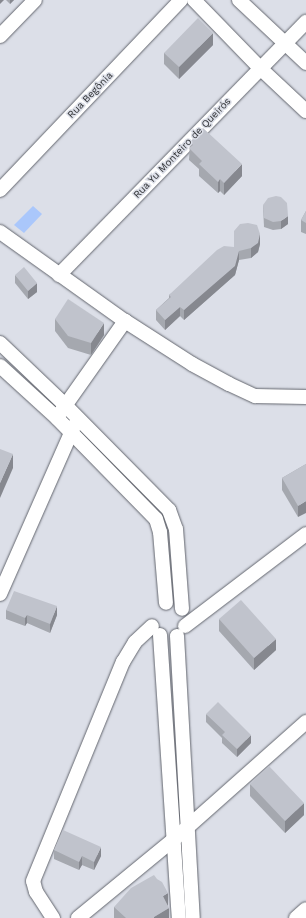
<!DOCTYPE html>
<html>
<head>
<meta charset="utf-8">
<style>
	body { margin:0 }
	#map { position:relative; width:306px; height:918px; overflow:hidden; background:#dcdfe8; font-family:"Work Sans",sans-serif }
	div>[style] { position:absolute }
	.water>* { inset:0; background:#aac7fb }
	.roads { filter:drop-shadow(0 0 1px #63666e) drop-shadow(0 0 1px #63666e) }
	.minor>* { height:14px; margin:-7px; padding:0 7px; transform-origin:7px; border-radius:7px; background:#fff }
	.wall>* { inset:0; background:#a5a8af }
	.shaded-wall>* { inset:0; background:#86888f }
	.building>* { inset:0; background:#c0c3cc }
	span { translate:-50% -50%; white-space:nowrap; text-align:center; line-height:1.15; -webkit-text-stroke:3px #dcdfe8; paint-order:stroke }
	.street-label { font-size:10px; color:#303235 }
</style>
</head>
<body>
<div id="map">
	<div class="water">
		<div style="clip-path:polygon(33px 206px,42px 214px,24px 233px,14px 225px)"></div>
	</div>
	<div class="roads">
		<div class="minor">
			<div style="left:194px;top:0;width:95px;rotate:45.9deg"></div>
			<div style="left:260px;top:68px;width:63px;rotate:43.1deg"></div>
			<div style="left:239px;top:0;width:92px;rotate:43.2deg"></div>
			<div style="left:0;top:36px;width:50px;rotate:-45.8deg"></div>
			<div style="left:0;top:190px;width:262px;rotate:-46.4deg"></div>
			<div style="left:0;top:232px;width:153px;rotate:35.5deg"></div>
			<div style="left:125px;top:321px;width:80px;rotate:32.7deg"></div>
			<div style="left:192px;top:364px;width:42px;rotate:28.4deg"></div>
			<div style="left:229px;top:384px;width:29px;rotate:25deg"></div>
			<div style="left:255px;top:396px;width:51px;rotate:1.1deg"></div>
			<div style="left:59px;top:275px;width:354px;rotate:-45.7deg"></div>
			<div style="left:0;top:343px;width:90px;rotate:43.6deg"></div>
			<div style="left:65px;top:405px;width:148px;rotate:45.3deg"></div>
			<div style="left:169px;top:510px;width:20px;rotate:70deg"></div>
			<div style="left:176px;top:529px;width:80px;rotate:85.7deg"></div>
			<div style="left:0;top:366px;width:77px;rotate:42.4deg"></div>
			<div style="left:57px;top:418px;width:141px;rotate:45.6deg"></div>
			<div style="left:156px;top:519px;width:14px;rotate:73deg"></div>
			<div style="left:160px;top:532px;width:71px;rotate:85.2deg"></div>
			<div style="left:60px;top:413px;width:113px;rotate:-54.8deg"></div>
			<div style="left:0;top:594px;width:184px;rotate:-66.2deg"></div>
			<div style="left:185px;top:626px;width:152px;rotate:-37.2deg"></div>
			<div style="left:160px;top:635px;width:284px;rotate:86.2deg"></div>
			<div style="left:177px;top:636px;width:282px;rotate:86.8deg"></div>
			<div style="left:53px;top:918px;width:31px;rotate:-123deg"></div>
			<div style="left:36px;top:892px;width:11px;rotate:-105deg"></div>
			<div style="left:33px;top:881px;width:237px;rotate:-67.7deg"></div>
			<div style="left:123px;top:662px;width:23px;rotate:-59deg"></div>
			<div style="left:135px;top:642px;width:23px;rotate:-43deg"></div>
			<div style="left:78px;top:918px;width:123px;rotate:-39.4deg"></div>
			<div style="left:173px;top:840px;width:178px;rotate:-41.6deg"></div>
			<div style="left:296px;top:918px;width:13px;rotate:-42deg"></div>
		</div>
	</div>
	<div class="wall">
		<div style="clip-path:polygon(6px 0,14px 0,10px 4px)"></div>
		<div style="clip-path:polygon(213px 45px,179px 79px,164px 64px,164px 53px)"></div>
		<div style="clip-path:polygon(190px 142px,242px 176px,224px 195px,220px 191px,218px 193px,199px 176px,199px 169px,189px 160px)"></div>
		<div style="clip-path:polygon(263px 205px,288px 224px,281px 229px,273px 230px,264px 227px)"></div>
		<div style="clip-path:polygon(306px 211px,306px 234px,301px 232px,301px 220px)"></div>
		<div style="clip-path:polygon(260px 244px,258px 252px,251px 258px,239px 260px,235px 275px,184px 320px,180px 316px,165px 330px,156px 320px,156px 310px,169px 298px,169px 295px,234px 247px)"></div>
		<div style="clip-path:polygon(15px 275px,37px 292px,28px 299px,15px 283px)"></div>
		<div style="clip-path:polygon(55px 319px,104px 335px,91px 355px,68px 348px,55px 331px)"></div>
		<div style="clip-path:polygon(306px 464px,298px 517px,282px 490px,282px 478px)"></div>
		<div style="clip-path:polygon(6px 610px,57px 615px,50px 633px,27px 623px,25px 626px,6px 619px)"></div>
		<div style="clip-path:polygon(219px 619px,276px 650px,254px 670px,219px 631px)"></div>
		<div style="clip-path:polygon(206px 714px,251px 743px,237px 757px,222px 743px,222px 738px,206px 722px)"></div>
		<div style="clip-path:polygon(250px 784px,304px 815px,285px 833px,250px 796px)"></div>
		<div style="clip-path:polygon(54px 850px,101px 856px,94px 870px,82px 865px,79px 870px,54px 859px)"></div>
		<div style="clip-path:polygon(168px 905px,169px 918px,114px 918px,114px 907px)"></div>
	</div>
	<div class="shaded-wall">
		<div style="clip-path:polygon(0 0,4px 0,0 4px)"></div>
		<div style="clip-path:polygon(10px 0,14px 0,10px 4px)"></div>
		<div style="clip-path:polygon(213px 33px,213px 45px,179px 79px,179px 67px)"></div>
		<div style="clip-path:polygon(242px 164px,242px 176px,224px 195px,224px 183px)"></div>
		<div style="clip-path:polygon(220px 179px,220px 191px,218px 193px,218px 182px)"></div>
		<div style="clip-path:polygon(288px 216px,288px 224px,281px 229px,281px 221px)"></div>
		<div style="clip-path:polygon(260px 234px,260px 244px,258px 252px,251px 258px,251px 248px)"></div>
		<div style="clip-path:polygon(239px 251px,239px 260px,235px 275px,184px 320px,184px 310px)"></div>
		<div style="clip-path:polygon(37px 283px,37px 292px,28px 299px,28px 291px)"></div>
		<div style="clip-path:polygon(180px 307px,180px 316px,165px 330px,165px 320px)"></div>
		<div style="clip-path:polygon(104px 323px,104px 335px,91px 355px,91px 343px)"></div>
		<div style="clip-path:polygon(13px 454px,13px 468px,0 498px,0 483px)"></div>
		<div style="clip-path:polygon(306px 501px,306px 513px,298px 517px,298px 506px)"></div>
		<div style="clip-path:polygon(57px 606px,57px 615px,50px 633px,50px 624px)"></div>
		<div style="clip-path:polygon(27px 615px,27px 623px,25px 626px,25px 618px)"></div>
		<div style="clip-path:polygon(276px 639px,276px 650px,254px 670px,254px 658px)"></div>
		<div style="clip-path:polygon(251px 735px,251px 743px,237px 757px,237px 749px)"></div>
		<div style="clip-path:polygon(304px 803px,304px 815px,285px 833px,285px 821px)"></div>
		<div style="clip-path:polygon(101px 847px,101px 856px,94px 870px,94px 862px)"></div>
		<div style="clip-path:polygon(82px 856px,82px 865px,79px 870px,79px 862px)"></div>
		<div style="clip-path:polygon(168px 893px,168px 905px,163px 908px,163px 896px)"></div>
		<div style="clip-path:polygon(169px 908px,169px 918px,154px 918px,154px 917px)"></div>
	</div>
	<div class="building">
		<div style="clip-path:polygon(198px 18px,213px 33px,179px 67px,164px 53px)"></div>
		<div style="clip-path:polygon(203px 128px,242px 164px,224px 183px,220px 179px,218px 182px,199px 164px,202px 161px,189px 148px,193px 145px,190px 142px)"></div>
		<div style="clip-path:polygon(276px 196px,281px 197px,287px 203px,288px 216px,281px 221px,273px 222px,264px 218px,263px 205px,268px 198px)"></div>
		<div style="clip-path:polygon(306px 211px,306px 223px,301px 220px)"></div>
		<div style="clip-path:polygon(248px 223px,257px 225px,260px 234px,258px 243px,251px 248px,239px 251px,235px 266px,184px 310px,180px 307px,165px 320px,156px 310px,171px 297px,169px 295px,217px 250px,224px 246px,234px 247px,234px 231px,240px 224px)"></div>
		<div style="clip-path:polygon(24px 267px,37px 283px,28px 291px,15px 275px)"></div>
		<div style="clip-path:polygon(68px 299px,104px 323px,91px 343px,68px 336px,55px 319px)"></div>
		<div style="clip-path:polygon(0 449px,13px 454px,0 483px)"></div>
		<div style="clip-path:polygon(306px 464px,306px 501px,298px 506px,282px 478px)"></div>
		<div style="clip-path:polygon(14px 591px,57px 606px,50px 624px,27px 615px,25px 618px,6px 610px)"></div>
		<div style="clip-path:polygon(241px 600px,276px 639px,254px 658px,219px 619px)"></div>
		<div style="clip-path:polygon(218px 702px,251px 735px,237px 749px,222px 735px,225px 732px,206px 714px)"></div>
		<div style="clip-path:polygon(269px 766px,304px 803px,285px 821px,250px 784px)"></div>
		<div style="clip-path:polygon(63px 830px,101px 847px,94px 862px,82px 856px,79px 862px,54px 850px)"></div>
		<div style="clip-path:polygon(154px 875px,157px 879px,162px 882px,168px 893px,163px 896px,169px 908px,154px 917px,154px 918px,126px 918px,114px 907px,131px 888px)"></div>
	</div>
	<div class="street-label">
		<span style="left:90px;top:95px;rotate:-46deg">Rua Begônia</span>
		<span style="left:182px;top:148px;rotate:-46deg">Rua Yu Monteiro de Queirós</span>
	</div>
</div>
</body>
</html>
